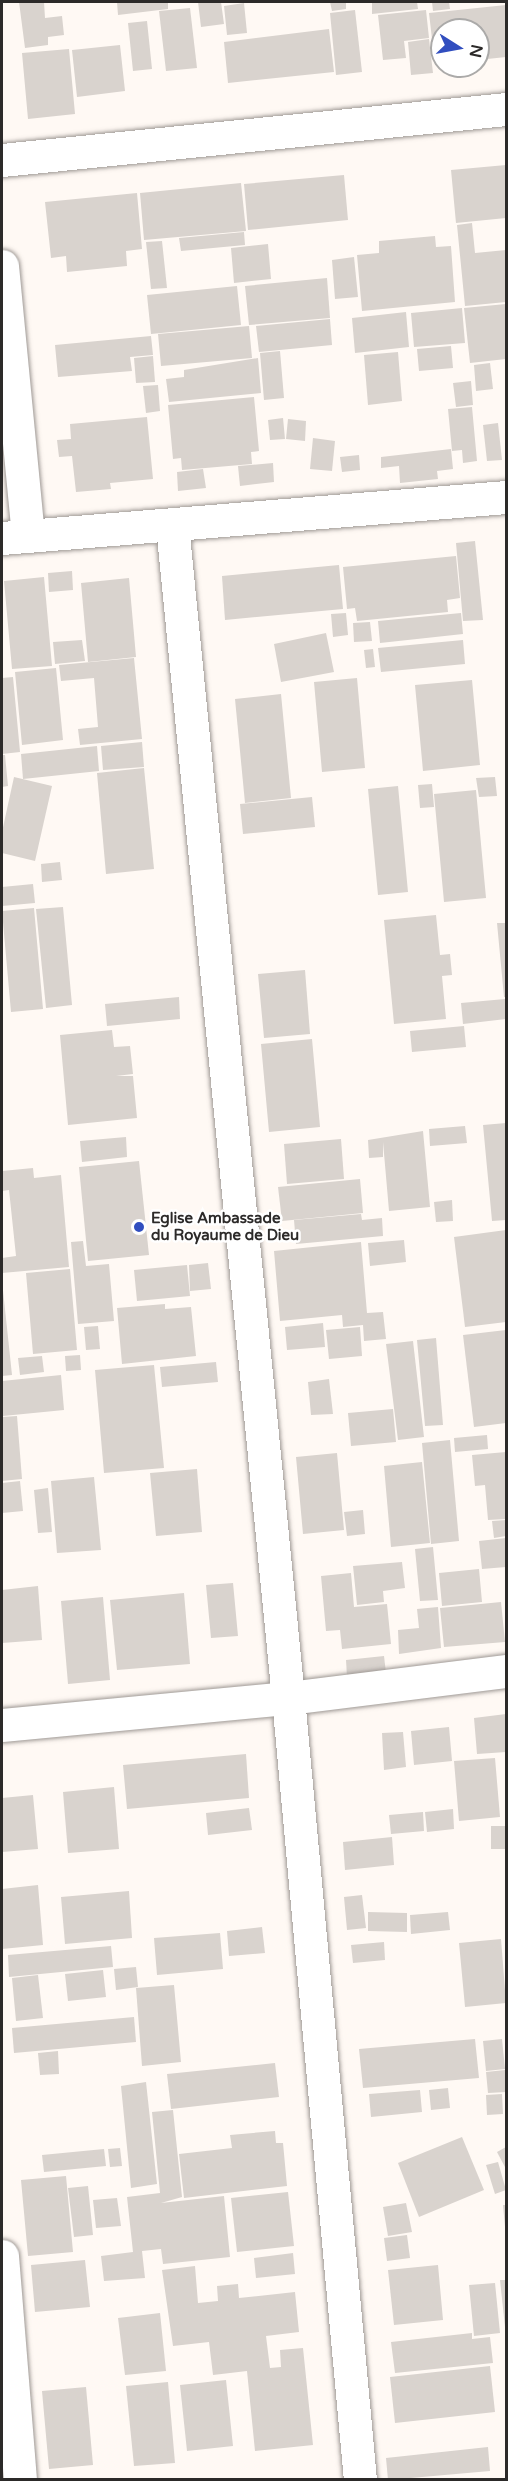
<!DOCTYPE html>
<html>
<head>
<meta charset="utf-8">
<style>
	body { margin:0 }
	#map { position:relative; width:508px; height:2481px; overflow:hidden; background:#fff9f4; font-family:"Varela Round",sans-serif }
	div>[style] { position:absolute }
	.building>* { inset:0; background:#d9d3ce }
	.roads { filter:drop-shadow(0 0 2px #9f9995) drop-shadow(0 0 2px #9f9995) }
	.minor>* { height:33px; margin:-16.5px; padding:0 16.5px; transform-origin:16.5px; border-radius:16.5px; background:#fff }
	.dots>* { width:16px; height:16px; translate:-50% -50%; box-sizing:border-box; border:3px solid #fff; border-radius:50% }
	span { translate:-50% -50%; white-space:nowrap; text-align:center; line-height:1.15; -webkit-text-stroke:5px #fff; paint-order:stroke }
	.poi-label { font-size:15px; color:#2c2a29; font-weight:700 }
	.left { translate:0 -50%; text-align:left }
	.frame { position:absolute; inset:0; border:3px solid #2c2a29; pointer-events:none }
	.north { position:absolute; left:430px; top:18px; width:60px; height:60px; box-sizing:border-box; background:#fff; border:2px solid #abaaa9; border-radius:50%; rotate:101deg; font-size:16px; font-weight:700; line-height:24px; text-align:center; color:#2c2a29 }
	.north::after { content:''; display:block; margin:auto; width:21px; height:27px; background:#314ebf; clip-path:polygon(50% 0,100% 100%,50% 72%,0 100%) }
</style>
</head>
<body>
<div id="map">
	<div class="building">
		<div style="clip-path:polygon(19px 2px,44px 2px,45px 18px,62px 16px,64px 35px,48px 37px,48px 45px,25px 48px)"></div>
		<div style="clip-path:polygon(117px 2px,168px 2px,168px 9px,118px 15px)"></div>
		<div style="clip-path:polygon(198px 2px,221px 2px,224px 24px,201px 27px)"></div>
		<div style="clip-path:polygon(330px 2px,346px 2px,346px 9px,332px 11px)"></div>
		<div style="clip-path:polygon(372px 2px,417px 2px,418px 9px,372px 14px)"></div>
		<div style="clip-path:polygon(432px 2px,449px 2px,450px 9px,433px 11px)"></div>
		<div style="clip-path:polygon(244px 3px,247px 33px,227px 35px,224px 6px)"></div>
		<div style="clip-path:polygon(506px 5px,506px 57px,478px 60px,478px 30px,442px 30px,442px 64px,435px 65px,429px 13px)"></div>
		<div style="clip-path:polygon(190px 8px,197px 68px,166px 71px,159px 11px)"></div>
		<div style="clip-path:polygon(355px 10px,362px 72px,336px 75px,330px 13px)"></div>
		<div style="clip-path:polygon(426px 10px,429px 38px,404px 41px,406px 58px,383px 60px,378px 15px)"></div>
		<div style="clip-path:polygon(147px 21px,152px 69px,133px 71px,128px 23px)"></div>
		<div style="clip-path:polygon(329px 29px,334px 72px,228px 83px,224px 42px)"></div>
		<div style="clip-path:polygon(429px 39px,433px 73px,411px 75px,408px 42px)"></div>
		<div style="clip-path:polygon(120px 45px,125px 91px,77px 97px,72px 50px)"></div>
		<div style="clip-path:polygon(69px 49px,75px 114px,28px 119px,22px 53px)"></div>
		<div style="clip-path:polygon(506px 165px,506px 218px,456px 223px,451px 170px)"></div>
		<div style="clip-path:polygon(344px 175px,348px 220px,248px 230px,244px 184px)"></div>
		<div style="clip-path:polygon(241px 183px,246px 231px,144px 240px,140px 193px)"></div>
		<div style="clip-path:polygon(137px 193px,142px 249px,126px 251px,127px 266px,67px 272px,66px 256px,51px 258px,45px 202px)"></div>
		<div style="clip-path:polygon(472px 223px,475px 253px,506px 250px,506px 302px,465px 306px,457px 225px)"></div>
		<div style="clip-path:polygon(244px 232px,245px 245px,181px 251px,179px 238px)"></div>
		<div style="clip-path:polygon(435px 236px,436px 247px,451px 246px,455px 302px,362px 311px,357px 255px,379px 253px,379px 241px)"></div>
		<div style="clip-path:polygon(162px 241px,167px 288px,151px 289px,146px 242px)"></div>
		<div style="clip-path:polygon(268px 244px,271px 279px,234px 283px,231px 248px)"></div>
		<div style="clip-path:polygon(354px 257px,358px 297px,335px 299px,332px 260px)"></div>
		<div style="clip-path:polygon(327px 278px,330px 318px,249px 325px,245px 286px)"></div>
		<div style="clip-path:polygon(237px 286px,241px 325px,151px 334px,147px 295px)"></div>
		<div style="clip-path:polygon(506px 304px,506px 359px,470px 363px,464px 308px)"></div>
		<div style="clip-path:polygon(462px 308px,465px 343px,414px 347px,411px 313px)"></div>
		<div style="clip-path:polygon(406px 312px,409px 347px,355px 353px,352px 318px)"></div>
		<div style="clip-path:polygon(330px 319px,332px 345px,259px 352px,256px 326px)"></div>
		<div style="clip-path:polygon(249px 326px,252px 358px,161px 366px,158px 334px)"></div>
		<div style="clip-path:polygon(151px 336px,153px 355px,130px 357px,132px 371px,58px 377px,55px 345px)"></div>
		<div style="clip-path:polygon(451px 346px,453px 368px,419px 371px,417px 349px)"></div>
		<div style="clip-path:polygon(280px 351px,284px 398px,264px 400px,260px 353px)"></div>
		<div style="clip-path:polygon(398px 352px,402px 401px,368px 405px,364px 355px)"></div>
		<div style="clip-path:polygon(153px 356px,155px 382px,136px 383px,134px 358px)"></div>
		<div style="clip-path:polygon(258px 358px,261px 393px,169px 402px,166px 379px,184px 377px,184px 370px)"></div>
		<div style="clip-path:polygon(490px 363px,493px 389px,476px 391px,474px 365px)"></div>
		<div style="clip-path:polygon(471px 381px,473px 405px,456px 407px,453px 383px)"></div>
		<div style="clip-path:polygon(158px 385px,160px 411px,146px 413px,143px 386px)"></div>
		<div style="clip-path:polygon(254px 397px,259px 451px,251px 452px,252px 464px,182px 470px,181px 458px,173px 459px,168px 405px)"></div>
		<div style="clip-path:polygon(472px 407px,477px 461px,463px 463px,462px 450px,452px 451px,448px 409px)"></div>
		<div style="clip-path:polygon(147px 417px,153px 479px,110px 483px,111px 489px,76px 492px,72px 456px,59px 457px,57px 440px,71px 439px,70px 424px)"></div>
		<div style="clip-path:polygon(283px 418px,285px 439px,270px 440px,268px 420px)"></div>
		<div style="clip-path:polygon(288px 419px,306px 421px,305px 441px,286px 439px)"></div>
		<div style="clip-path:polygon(498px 423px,502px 460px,487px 461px,483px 425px)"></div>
		<div style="clip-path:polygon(313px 438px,335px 441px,332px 471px,310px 469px)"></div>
		<div style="clip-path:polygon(451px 449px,453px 469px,437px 471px,438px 479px,400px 483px,399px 466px,381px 468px,381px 457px)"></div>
		<div style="clip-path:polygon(359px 455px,360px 470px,342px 472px,340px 457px)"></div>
		<div style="clip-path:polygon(273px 463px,274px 482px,240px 486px,238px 466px)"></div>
		<div style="clip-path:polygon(203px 469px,206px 488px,178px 491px,177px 472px)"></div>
		<div style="clip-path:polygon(475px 541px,483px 620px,463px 621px,456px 543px)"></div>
		<div style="clip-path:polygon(456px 556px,460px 598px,447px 600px,448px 612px,357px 621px,355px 608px,347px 609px,343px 567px)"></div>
		<div style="clip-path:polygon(339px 565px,343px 609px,225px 620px,222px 576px)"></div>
		<div style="clip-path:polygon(72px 571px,73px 590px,49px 592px,48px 573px)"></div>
		<div style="clip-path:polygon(44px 577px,52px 666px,12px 669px,4px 581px)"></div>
		<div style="clip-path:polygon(129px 578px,136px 657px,88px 662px,81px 583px)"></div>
		<div style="clip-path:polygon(346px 613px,348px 635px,333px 637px,331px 614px)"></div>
		<div style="clip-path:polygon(461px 613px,463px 634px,380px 643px,378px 621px)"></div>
		<div style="clip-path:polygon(370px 622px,372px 641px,354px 642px,353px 623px)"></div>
		<div style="clip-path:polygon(326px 633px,334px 672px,281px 682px,274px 644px)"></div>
		<div style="clip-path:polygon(82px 640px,85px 661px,55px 664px,53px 642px)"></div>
		<div style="clip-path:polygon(463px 640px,465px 664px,381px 672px,378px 648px)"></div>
		<div style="clip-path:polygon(373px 649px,375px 667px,366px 668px,364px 650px)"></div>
		<div style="clip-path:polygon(134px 658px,142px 739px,80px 745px,78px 729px,98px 727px,94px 678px,61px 681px,59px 665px)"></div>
		<div style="clip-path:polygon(56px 668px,63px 740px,22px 745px,15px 672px)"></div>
		<div style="clip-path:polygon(13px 677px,20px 752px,2px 754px,2px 678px)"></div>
		<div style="clip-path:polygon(357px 678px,365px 768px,322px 772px,314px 682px)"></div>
		<div style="clip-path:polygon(472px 680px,480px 765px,423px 771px,415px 685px)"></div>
		<div style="clip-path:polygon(281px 694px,291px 798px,245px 803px,235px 699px)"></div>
		<div style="clip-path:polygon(142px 742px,144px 767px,103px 770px,101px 746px)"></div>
		<div style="clip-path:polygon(97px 746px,99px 771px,23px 779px,21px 754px)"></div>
		<div style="clip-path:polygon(2px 755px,5px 755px,8px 786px,2px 787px)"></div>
		<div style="clip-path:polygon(144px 768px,154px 869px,106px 874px,97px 773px)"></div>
		<div style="clip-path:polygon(14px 777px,52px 786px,35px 861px,2px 853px,2px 832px)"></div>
		<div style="clip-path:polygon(495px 777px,497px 796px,479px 797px,476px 778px)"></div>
		<div style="clip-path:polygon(432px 784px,434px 807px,420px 808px,418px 785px)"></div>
		<div style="clip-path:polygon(398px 786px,408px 892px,378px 895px,368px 789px)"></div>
		<div style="clip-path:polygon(476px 790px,486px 898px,444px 902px,434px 794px)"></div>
		<div style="clip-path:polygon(312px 797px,315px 827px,243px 834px,240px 804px)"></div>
		<div style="clip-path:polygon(60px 862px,62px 880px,42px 882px,41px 864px)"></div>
		<div style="clip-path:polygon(33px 884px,35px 903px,2px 906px,2px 887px)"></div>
		<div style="clip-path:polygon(63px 907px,72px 1005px,46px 1008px,36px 909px)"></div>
		<div style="clip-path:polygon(34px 908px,43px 1009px,11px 1012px,2px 911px)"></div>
		<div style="clip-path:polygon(436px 915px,440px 955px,450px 954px,452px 975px,442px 976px,446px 1019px,394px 1024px,384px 920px)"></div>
		<div style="clip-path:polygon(497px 923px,506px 923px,506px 997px,504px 997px)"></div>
		<div style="clip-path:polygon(305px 970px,310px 1034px,264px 1038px,258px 974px)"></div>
		<div style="clip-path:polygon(179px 997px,180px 1019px,107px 1026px,105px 1004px)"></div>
		<div style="clip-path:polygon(505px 999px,506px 1019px,463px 1024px,461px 1003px)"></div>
		<div style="clip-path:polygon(464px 1026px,466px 1047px,412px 1052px,410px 1031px)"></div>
		<div style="clip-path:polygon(112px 1030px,114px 1047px,130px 1046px,133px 1074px,116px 1076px,133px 1076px,137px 1118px,68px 1125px,60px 1035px)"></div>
		<div style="clip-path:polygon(312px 1039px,320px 1127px,269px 1132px,261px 1044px)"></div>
		<div style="clip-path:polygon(506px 1123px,506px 1220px,492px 1221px,483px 1125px)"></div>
		<div style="clip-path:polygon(465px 1126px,467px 1143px,430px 1146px,429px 1129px)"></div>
		<div style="clip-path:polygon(423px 1131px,430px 1207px,389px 1211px,383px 1142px,383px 1157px,369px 1158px,368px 1140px)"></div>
		<div style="clip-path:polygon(126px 1137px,127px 1157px,82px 1162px,80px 1141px)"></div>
		<div style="clip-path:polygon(341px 1139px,344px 1179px,287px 1184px,284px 1144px)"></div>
		<div style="clip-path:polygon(139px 1161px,149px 1255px,88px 1261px,79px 1167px)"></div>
		<div style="clip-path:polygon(33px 1168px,34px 1178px,61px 1175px,69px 1267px,2px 1273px,2px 1258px,16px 1256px,9px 1190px,2px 1191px,2px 1171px)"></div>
		<div style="clip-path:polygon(360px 1179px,363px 1213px,282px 1221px,278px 1187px)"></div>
		<div style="clip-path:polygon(452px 1200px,453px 1221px,436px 1222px,434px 1202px)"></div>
		<div style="clip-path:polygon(361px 1214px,362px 1220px,382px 1218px,383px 1236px,296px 1244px,294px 1220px)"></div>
		<div style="clip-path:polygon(506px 1230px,506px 1322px,465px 1327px,454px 1237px)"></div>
		<div style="clip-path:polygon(404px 1240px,406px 1262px,370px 1266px,368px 1243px)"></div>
		<div style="clip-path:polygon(83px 1241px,86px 1266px,109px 1264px,114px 1321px,78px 1324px,71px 1242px)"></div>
		<div style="clip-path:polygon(361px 1242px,367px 1313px,383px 1312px,386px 1339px,364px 1341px,363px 1325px,343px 1327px,342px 1315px,280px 1321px,274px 1251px)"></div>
		<div style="clip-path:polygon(208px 1263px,211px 1289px,190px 1291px,189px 1265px)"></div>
		<div style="clip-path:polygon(187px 1265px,190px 1296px,137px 1301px,134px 1270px)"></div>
		<div style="clip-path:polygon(70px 1269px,77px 1350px,33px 1354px,26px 1273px)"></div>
		<div style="clip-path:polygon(2px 1281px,12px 1375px,2px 1376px)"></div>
		<div style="clip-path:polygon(165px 1304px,165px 1309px,191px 1307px,196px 1356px,122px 1364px,117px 1308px)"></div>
		<div style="clip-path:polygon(323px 1323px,325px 1347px,287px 1350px,285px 1327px)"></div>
		<div style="clip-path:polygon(98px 1326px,100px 1349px,86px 1350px,84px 1327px)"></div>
		<div style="clip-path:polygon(360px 1327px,362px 1356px,329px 1359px,326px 1330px)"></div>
		<div style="clip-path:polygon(506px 1330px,506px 1423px,474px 1427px,463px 1335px)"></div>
		<div style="clip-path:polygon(436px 1338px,443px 1425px,425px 1426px,417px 1340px)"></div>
		<div style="clip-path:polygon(413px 1341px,424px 1437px,398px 1440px,386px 1344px)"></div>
		<div style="clip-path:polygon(80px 1355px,81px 1370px,66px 1371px,65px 1356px)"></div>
		<div style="clip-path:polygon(42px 1356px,44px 1372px,20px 1375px,18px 1358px)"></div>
		<div style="clip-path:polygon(216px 1362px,218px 1382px,162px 1387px,160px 1367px)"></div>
		<div style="clip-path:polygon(154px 1365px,164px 1468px,104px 1473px,95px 1370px)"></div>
		<div style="clip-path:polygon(61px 1375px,64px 1410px,3px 1416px,2px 1381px)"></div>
		<div style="clip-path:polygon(329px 1379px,333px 1414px,311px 1415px,308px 1382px)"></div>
		<div style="clip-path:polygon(393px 1409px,396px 1442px,351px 1446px,348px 1413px)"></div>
		<div style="clip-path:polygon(17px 1416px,22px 1479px,2px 1481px,2px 1417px)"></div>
		<div style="clip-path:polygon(487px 1435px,488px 1449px,455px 1452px,454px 1438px)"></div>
		<div style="clip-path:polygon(450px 1440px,459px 1541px,431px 1544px,422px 1443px)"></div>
		<div style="clip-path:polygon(506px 1452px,506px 1519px,488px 1520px,485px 1485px,475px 1486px,472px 1455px)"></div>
		<div style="clip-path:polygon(337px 1453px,344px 1530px,303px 1534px,296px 1457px)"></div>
		<div style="clip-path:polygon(422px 1462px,430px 1543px,391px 1547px,384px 1466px)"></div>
		<div style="clip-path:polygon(197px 1469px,202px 1532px,156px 1536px,150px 1473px)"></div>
		<div style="clip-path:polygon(94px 1477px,101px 1550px,57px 1553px,51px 1481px)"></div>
		<div style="clip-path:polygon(20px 1481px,23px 1511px,2px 1513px,2px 1483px)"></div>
		<div style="clip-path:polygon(48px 1488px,52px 1532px,38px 1533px,34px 1490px)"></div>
		<div style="clip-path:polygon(363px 1510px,365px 1534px,347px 1536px,344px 1512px)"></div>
		<div style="clip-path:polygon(506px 1520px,506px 1536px,494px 1538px,492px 1521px)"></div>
		<div style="clip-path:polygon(506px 1538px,506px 1567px,482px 1569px,479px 1541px)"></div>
		<div style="clip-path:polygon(433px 1547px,438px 1600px,420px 1601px,415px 1549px)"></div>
		<div style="clip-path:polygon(402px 1562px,405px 1588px,383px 1591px,384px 1602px,357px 1605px,353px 1566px)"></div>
		<div style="clip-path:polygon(479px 1569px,482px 1602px,442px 1606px,439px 1573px)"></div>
		<div style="clip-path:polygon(351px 1573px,354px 1607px,387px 1604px,391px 1644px,342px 1649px,340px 1630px,326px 1631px,321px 1576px)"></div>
		<div style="clip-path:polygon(233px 1583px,238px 1636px,211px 1638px,206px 1585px)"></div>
		<div style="clip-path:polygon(38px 1586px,42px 1640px,2px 1643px,2px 1590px)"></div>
		<div style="clip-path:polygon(184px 1593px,190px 1664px,117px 1670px,110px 1600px)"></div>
		<div style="clip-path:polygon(103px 1597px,110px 1680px,68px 1684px,61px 1601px)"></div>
		<div style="clip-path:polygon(501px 1602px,505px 1642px,444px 1647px,440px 1608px)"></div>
		<div style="clip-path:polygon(438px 1607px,441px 1648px,399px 1654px,398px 1630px,419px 1628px,417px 1609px)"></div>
		<div style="clip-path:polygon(384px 1656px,386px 1673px,347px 1677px,346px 1660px)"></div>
		<div style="clip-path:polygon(506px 1714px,506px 1752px,477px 1754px,474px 1718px)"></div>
		<div style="clip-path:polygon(449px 1727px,452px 1761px,414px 1765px,411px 1731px)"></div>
		<div style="clip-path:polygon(403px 1732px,406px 1767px,384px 1770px,382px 1733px)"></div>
		<div style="clip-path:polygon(246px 1754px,249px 1798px,127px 1809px,123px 1765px)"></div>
		<div style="clip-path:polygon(495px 1758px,500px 1817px,459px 1821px,454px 1761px)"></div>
		<div style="clip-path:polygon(114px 1787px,119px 1849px,68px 1853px,63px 1792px)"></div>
		<div style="clip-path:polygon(33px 1795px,38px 1849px,2px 1852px,2px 1798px)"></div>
		<div style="clip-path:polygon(249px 1808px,252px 1830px,208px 1835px,206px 1813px)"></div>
		<div style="clip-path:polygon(453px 1809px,454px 1829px,427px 1832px,425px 1812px)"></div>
		<div style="clip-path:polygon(423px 1812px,424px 1831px,391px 1834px,389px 1815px)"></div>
		<div style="clip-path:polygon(491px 1826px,506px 1826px,506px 1849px,491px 1849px)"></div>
		<div style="clip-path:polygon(392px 1837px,394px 1865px,345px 1870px,343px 1842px)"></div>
		<div style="clip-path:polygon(38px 1885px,43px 1945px,2px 1949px,2px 1889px)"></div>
		<div style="clip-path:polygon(129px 1891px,132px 1938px,65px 1944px,61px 1897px)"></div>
		<div style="clip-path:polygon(362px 1895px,366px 1928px,347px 1930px,344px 1897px)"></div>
		<div style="clip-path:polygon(368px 1912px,407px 1913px,407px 1932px,368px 1931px)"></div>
		<div style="clip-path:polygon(448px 1912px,450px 1930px,411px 1934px,410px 1915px)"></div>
		<div style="clip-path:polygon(262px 1927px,265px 1953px,229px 1956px,227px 1931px)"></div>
		<div style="clip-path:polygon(220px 1933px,223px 1969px,157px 1975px,154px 1938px)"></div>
		<div style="clip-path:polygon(501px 1939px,506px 2003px,465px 2007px,459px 1943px)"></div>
		<div style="clip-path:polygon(384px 1942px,385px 1960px,353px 1963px,351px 1945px)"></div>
		<div style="clip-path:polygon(111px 1946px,113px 1967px,9px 1977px,8px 1955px)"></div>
		<div style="clip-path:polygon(136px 1967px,138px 1987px,116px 1990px,114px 1969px)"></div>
		<div style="clip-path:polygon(103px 1970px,106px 1997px,68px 2001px,65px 1974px)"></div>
		<div style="clip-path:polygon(38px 1975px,43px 2018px,16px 2021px,12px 1978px)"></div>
		<div style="clip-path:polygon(174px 1985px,181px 2062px,142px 2066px,136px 1988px)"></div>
		<div style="clip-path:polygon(134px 2017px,136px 2042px,14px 2053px,12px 2028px)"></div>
		<div style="clip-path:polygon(475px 2039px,479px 2078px,363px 2088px,359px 2049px)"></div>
		<div style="clip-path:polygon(502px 2039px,505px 2069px,486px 2071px,483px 2041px)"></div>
		<div style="clip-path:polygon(58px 2051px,59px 2074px,40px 2075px,38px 2053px)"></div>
		<div style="clip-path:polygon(275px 2063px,279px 2097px,171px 2109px,167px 2074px)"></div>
		<div style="clip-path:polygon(505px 2070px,506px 2092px,488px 2093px,486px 2072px)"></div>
		<div style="clip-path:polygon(146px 2082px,157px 2184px,131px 2188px,121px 2086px)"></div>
		<div style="clip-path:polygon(448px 2088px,450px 2108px,431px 2110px,429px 2090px)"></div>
		<div style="clip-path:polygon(420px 2090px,422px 2112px,371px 2117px,369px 2094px)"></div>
		<div style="clip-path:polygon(502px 2094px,503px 2114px,487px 2115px,486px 2095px)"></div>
		<div style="clip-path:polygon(173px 2110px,182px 2197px,161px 2203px,224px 2196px,230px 2257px,163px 2264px,161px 2249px,142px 2251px,145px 2278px,104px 2281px,101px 2256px,133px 2252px,127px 2197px,160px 2193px,152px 2112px)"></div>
		<div style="clip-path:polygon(275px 2131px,276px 2143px,283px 2143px,287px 2186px,184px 2198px,179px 2154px,232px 2148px,230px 2135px)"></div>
		<div style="clip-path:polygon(462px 2137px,484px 2190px,419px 2217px,398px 2163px)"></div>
		<div style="clip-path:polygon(506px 2147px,506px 2169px,497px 2152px)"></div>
		<div style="clip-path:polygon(120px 2148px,122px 2166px,110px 2167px,108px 2149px)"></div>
		<div style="clip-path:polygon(104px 2149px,106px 2166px,44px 2172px,42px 2155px)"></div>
		<div style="clip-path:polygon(498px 2162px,506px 2190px,495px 2194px,486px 2165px)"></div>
		<div style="clip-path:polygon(66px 2176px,73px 2252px,28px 2256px,21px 2180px)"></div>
		<div style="clip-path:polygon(88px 2186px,93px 2235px,74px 2237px,68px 2188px)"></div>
		<div style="clip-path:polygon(288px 2192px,294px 2246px,237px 2252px,231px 2198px)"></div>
		<div style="clip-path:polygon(117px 2198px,121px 2226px,96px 2228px,93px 2200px)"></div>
		<div style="clip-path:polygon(406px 2203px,412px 2232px,388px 2236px,383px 2207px)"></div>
		<div style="clip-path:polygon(503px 2205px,506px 2205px,506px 2227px,505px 2227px)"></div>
		<div style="clip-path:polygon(407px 2235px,410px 2258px,387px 2261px,384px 2238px)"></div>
		<div style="clip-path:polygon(293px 2253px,295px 2274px,256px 2278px,254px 2258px)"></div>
		<div style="clip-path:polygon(85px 2260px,90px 2307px,35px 2312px,31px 2265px)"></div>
		<div style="clip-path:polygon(438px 2265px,443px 2320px,394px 2325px,388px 2270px)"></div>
		<div style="clip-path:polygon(195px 2266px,198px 2303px,218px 2301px,217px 2286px,238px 2284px,239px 2298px,295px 2292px,299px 2332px,266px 2336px,270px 2368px,281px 2367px,280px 2350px,303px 2348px,313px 2445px,255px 2451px,247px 2371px,213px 2375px,209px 2342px,173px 2346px,162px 2270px)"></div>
		<div style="clip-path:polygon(500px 2280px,506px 2280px,506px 2327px,505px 2327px)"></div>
		<div style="clip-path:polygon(495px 2283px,500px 2333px,474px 2336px,469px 2285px)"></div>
		<div style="clip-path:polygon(160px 2313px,166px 2371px,125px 2375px,118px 2318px)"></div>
		<div style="clip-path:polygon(472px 2333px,472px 2339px,490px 2337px,493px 2363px,395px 2373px,391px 2342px)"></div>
		<div style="clip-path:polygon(490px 2366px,495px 2412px,395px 2423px,390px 2377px)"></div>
		<div style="clip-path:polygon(226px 2380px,233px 2446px,187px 2451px,180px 2385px)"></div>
		<div style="clip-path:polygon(168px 2382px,175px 2463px,134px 2466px,126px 2386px)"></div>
		<div style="clip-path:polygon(86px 2387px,93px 2465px,49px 2469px,42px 2391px)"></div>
		<div style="clip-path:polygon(488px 2447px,490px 2471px,388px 2480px,386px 2458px)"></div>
	</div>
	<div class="roads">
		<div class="minor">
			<div style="left:2px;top:160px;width:507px;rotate:-5.78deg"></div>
			<div style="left:2px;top:266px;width:270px;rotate:84.5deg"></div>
			<div style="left:172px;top:525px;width:1179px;rotate:84.35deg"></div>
			<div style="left:288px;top:1698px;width:785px;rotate:84.74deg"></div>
			<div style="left:2px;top:538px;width:506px;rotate:-4.65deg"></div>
			<div style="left:2px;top:1725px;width:287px;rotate:-5.4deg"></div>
			<div style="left:288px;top:1698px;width:220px;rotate:-7.1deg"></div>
			<div style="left:2px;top:2256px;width:225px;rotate:85.4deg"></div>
		</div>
	</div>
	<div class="dots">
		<div style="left:139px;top:1227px;background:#314ebf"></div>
	</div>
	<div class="poi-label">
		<span class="left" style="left:151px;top:1227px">Eglise Ambassade<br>du Royaume de Dieu</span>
	</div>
	<div class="frame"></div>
	<div class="north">N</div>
</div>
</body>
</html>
